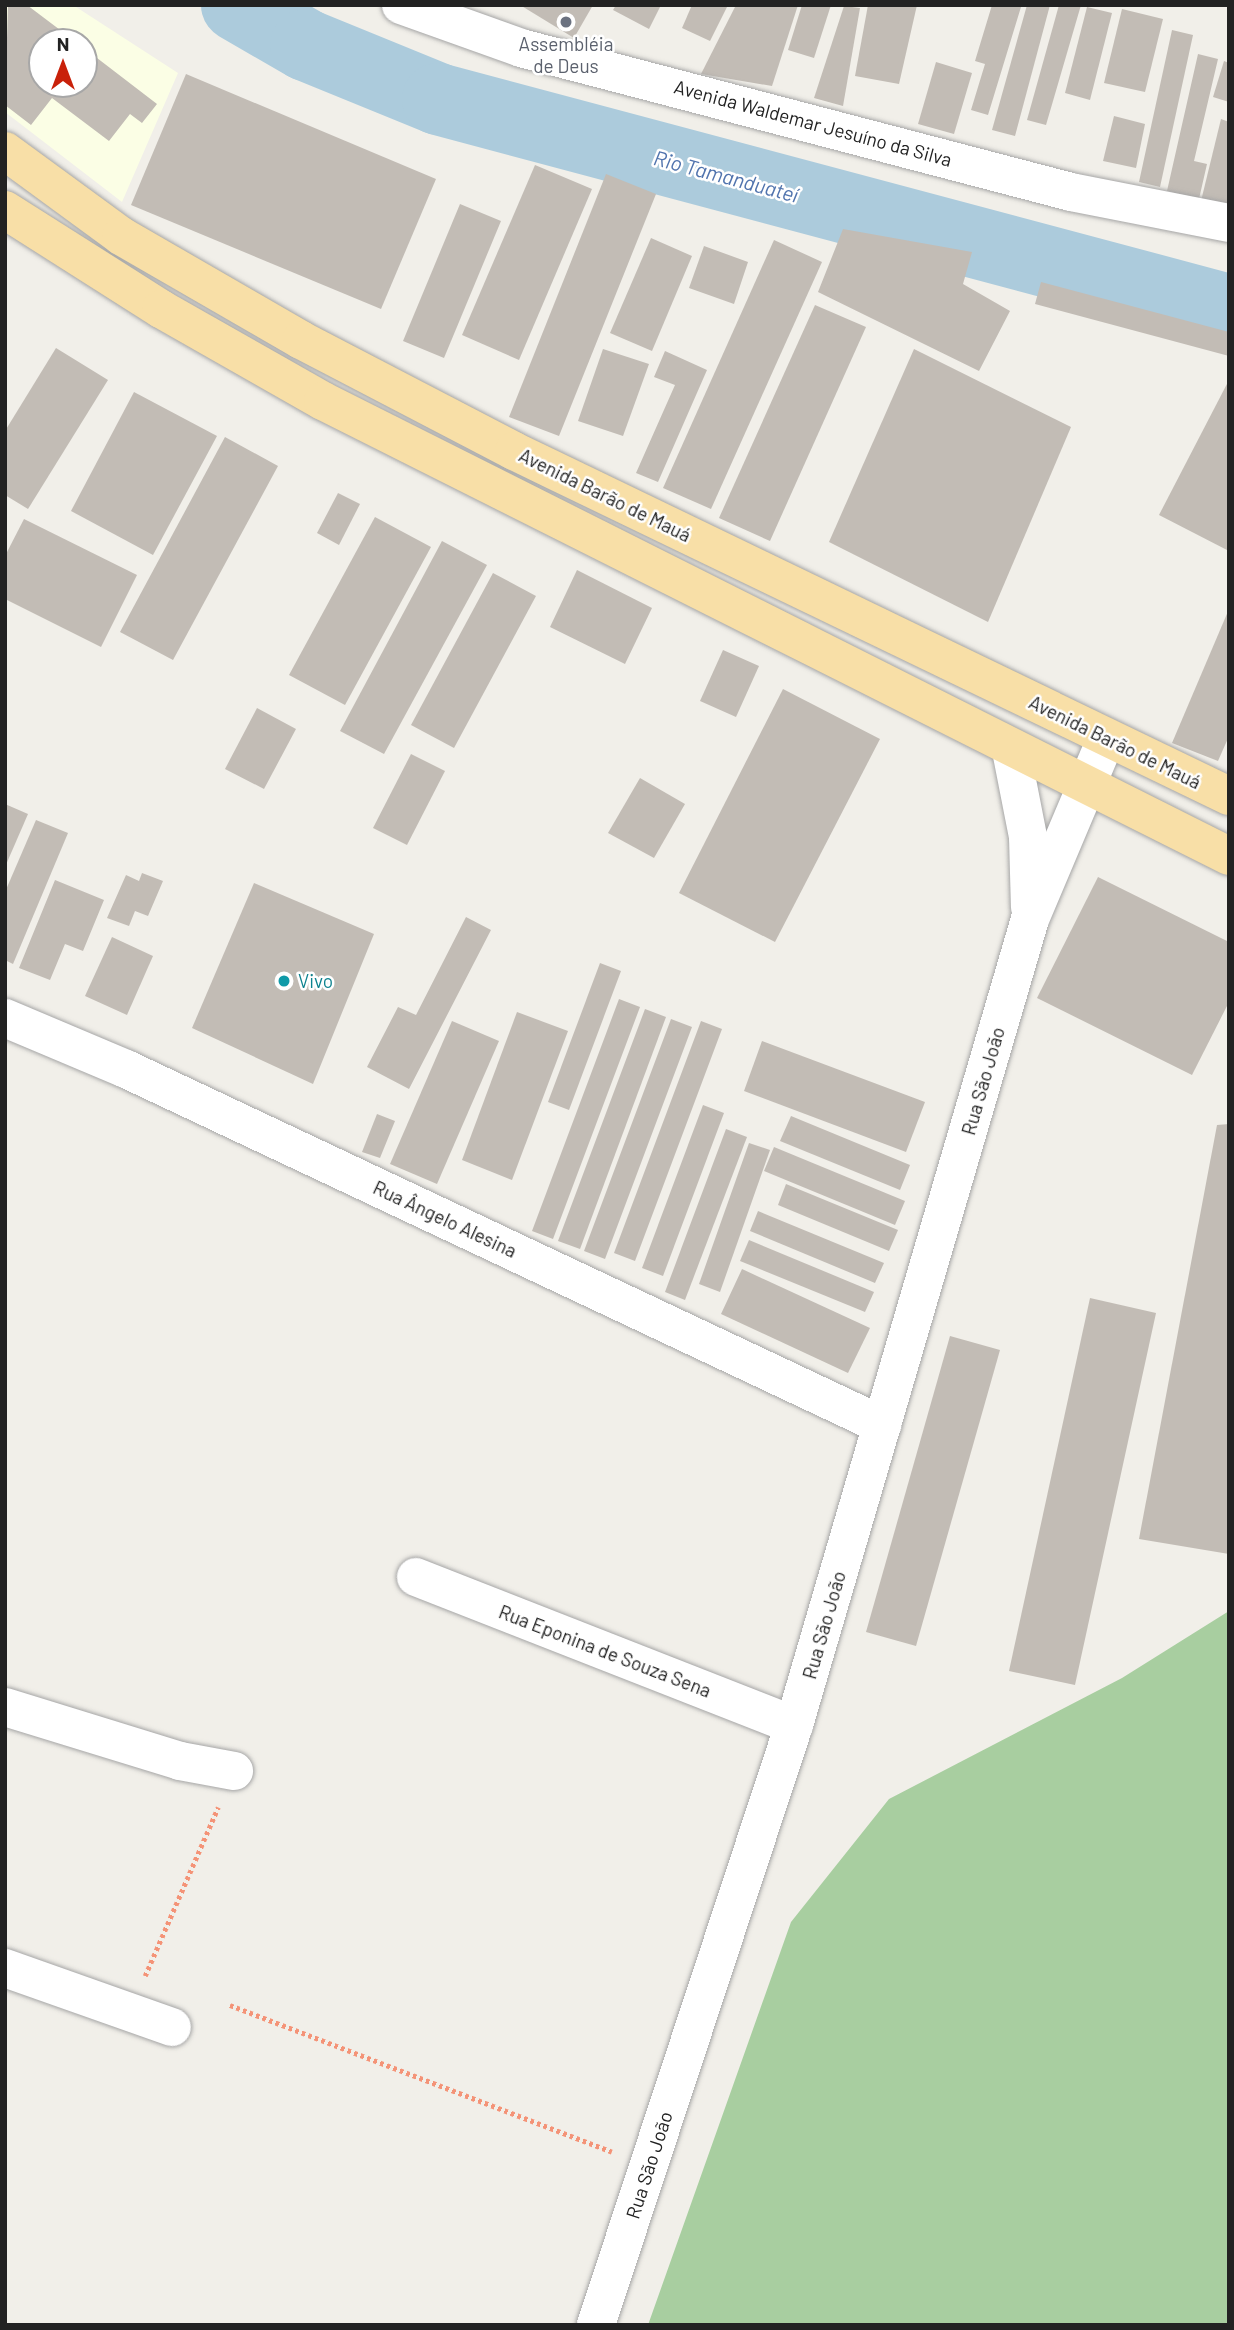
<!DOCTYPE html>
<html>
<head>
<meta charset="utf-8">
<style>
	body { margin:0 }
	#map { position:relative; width:1234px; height:2330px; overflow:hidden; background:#f1efe9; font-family:Barlow,sans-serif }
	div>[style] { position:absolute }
	.education>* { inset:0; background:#fbfee5 }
	.forest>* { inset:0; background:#a8cea0 }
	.river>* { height:72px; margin:-36px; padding:0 36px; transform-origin:36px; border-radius:36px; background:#accbdc }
	.building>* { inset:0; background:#c2bcb5 }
	.path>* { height:4.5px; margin-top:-2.25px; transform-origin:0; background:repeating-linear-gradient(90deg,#f49377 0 3.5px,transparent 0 7px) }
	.roads { filter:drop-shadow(0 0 2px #a6a6a6) drop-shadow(0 0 2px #a6a6a6) }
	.minor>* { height:38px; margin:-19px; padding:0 19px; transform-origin:19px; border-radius:19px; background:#fff }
	.tertiary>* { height:38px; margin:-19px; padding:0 19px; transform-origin:19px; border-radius:19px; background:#fff }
	.primary>* { height:38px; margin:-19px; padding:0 19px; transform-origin:19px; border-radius:19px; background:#f8dfa7 }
	.dots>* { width:19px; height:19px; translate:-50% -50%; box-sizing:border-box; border:4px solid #fff; border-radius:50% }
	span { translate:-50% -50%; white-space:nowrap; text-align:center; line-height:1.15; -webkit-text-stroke:5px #fff; paint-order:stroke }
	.worship-label { font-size:19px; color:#5b616d }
	.street-label { font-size:19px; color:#222 }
	.culture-label { font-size:19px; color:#0d838f }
	.left { translate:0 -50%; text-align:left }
	.water-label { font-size:21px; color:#5174ae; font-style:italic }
	.frame { position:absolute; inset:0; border:7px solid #222; pointer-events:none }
	.north { position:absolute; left:28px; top:28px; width:70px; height:70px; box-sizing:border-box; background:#fff; border:2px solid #a7a7a7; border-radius:50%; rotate:0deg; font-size:19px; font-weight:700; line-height:28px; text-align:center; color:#222 }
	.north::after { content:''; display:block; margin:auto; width:24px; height:32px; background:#c9210a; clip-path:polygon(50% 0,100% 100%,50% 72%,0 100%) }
</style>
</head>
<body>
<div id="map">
	<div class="education">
		<div style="clip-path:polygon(evenodd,5px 5px,73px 5px,178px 73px,122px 202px,5px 112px,5px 5px,42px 42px,84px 42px,84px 84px,42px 84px,42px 42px)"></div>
	</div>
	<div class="forest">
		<div style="clip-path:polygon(1229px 1611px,1229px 2325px,648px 2325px,791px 1922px,889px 1799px,1122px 1678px)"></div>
	</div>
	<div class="river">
		<div style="left:237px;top:5px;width:80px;rotate:30.1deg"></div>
		<div style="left:306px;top:45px;width:143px;rotate:22.2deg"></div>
		<div style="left:438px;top:99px;width:819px;rotate:14.94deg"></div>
	</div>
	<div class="building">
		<div style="clip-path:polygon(8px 5px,27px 5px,76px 42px,42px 42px,42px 84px,84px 84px,84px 48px,157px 104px,142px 123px,130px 114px,109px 141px,52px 98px,31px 125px,5px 105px)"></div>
		<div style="clip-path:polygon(520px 5px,593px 5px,574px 38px)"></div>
		<div style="clip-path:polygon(616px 5px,661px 5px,649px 29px,613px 10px)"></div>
		<div style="clip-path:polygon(692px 5px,728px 5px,710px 41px,682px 28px)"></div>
		<div style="clip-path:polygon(736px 5px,798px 5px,772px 86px,701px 74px)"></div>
		<div style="clip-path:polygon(802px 5px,831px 5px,814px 58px,788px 50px)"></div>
		<div style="clip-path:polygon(868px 5px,917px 5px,899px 84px,855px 76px)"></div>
		<div style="clip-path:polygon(992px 5px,1021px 7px,988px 115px,971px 110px,985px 64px,975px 61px)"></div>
		<div style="clip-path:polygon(1027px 5px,1050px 5px,1015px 136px,992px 130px)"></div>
		<div style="clip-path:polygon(1059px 5px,1081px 5px,1046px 125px,1027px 120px)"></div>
		<div style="clip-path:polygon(844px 6px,860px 8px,843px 106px,814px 98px)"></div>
		<div style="clip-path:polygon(1087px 7px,1112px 13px,1090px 100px,1065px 93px)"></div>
		<div style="clip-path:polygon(1122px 9px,1163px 19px,1145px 92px,1104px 83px)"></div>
		<div style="clip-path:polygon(1172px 30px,1193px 35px,1160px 187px,1139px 182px)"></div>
		<div style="clip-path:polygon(1198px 54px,1218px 59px,1194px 161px,1207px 164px,1199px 199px,1167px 191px)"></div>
		<div style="clip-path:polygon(1224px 61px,1229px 63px,1229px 102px,1213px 97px)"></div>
		<div style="clip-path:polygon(936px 62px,972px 73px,954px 134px,918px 124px)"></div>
		<div style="clip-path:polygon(186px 74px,436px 179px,381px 309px,131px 205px)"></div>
		<div style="clip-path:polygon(1114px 116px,1145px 124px,1136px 168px,1103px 161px)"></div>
		<div style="clip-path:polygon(1221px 119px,1229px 122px,1229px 203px,1201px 201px)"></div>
		<div style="clip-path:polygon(535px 165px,592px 189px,519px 360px,462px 335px)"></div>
		<div style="clip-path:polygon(606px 174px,656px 194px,559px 436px,509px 417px)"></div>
		<div style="clip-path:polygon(460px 204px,501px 221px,444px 358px,403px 341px)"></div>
		<div style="clip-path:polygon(843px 229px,972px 252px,963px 284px,1010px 311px,979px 371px,818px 292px)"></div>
		<div style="clip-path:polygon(651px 238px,692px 256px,652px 351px,610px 333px)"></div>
		<div style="clip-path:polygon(774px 240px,822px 262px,711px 509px,663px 488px)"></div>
		<div style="clip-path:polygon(704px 246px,748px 262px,734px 304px,689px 288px)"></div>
		<div style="clip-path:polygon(1041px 282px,1229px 332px,1229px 356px,1035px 304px)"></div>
		<div style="clip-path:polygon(815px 305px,866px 327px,770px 541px,719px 518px)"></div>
		<div style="clip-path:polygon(56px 348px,108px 380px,28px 509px,5px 495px,5px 431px)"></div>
		<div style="clip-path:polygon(603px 349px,649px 364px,623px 436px,578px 421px)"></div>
		<div style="clip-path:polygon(914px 349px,1071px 427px,988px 622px,829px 542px)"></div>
		<div style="clip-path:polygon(665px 351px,707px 370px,658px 482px,636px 473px,675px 385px,654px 377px)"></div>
		<div style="clip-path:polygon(1229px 380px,1229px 547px,1227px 550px,1159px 515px)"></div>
		<div style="clip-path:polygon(134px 392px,217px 436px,153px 555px,71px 511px)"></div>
		<div style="clip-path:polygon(225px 437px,278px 466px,173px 660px,120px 632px)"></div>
		<div style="clip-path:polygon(338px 493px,360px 504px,339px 545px,317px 533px)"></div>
		<div style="clip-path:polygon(375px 517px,431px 547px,345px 705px,289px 675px)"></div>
		<div style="clip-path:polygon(24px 519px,137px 575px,101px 647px,5px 599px,5px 556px)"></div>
		<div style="clip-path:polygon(442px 541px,487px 565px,384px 754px,340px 731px)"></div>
		<div style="clip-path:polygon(577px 570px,652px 608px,625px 664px,550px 627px)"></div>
		<div style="clip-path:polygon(493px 573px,536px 596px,454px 748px,411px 725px)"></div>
		<div style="clip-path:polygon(1229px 609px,1229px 736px,1218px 761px,1172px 743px)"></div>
		<div style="clip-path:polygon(723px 650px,759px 666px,736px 717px,700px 701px)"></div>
		<div style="clip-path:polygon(783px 689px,880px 739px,775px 942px,679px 893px)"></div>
		<div style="clip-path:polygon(257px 708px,296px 729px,264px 789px,225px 769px)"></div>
		<div style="clip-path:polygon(411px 754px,445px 771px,407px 845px,373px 828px)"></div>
		<div style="clip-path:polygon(640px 778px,685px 804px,654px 858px,608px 833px)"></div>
		<div style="clip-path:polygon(5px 804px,28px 814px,5px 867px)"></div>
		<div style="clip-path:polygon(36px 820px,68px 833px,13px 964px,5px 960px,5px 892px)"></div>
		<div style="clip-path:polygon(142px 873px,163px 881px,148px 916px,135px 911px,129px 926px,107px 918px,126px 875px,139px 881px)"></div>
		<div style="clip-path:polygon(1098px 877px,1229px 942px,1229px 1002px,1192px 1075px,1037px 998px)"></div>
		<div style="clip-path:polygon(55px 880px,104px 900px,83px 951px,65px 944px,50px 980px,19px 968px)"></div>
		<div style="clip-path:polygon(254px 883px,374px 934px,313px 1084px,192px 1028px)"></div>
		<div style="clip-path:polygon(466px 917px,491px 930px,409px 1089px,367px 1067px,398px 1007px,416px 1015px)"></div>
		<div style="clip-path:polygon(112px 937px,153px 956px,127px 1015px,85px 996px)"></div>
		<div style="clip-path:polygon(600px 963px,621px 971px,569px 1110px,548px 1102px)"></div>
		<div style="clip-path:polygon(619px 999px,640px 1007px,553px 1239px,532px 1231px)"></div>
		<div style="clip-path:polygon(645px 1009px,666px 1017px,580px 1249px,558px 1241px)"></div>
		<div style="clip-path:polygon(517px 1012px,568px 1031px,512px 1180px,462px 1160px)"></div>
		<div style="clip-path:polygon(671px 1019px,692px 1027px,605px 1259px,584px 1251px)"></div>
		<div style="clip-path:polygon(452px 1021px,499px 1041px,437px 1184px,390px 1164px)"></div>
		<div style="clip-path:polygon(701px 1021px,722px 1029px,635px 1261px,614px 1253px)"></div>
		<div style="clip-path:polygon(762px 1041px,925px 1102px,906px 1152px,744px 1091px)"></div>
		<div style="clip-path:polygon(703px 1105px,724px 1113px,663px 1276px,642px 1268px)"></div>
		<div style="clip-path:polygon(377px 1114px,395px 1121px,380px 1158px,362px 1152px)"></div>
		<div style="clip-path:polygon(791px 1116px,910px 1165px,900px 1190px,780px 1141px)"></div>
		<div style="clip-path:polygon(1229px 1124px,1229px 1554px,1139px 1539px,1217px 1125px)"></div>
		<div style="clip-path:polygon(726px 1129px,747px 1137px,685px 1300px,665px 1292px)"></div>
		<div style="clip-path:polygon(749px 1143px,770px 1150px,720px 1292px,699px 1284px)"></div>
		<div style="clip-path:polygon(774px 1147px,905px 1201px,895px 1225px,764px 1171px)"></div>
		<div style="clip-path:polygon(786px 1184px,898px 1230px,889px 1251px,778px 1205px)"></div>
		<div style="clip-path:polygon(758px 1211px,884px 1263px,875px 1283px,750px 1231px)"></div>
		<div style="clip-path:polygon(749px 1240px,874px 1292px,865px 1312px,740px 1261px)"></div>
		<div style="clip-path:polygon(742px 1269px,870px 1328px,848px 1373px,721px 1314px)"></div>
		<div style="clip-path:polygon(1090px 1298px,1156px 1313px,1075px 1685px,1009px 1671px)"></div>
		<div style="clip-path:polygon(950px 1336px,1000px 1350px,916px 1646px,866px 1632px)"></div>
	</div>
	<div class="path">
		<div style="left:145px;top:1976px;width:184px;rotate:-66.6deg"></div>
		<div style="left:230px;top:2005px;width:409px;rotate:21deg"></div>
	</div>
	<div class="roads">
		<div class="minor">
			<div style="left:401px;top:5px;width:127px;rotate:19.7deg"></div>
			<div style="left:521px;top:48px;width:569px;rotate:14.67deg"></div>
			<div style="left:1071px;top:192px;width:161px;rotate:11.1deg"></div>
			<div style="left:1011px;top:750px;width:89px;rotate:78.9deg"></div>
			<div style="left:1028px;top:837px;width:70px;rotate:88.4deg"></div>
			<div style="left:1030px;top:919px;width:195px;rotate:-67.1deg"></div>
			<div style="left:5px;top:1018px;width:131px;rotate:22.9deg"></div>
			<div style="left:126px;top:1069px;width:836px;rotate:25.22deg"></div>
			<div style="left:416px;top:1577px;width:406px;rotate:21.4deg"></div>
			<div style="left:5px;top:1707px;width:183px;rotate:17.1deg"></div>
			<div style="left:180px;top:1761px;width:55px;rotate:10.5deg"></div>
			<div style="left:5px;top:1968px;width:177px;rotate:19.5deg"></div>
		</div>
		<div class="tertiary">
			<div style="left:596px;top:2325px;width:632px;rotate:-71.74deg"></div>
			<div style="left:794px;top:1725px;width:840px;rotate:-73.68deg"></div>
		</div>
		<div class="primary">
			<div style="left:5px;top:151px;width:144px;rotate:36.2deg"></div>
			<div style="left:121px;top:236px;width:208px;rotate:30deg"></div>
			<div style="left:301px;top:340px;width:240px;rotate:27.5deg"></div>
			<div style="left:514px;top:451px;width:794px;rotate:25.76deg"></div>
			<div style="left:5px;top:210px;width:185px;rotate:32.4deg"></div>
			<div style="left:161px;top:309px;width:186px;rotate:29.6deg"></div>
			<div style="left:323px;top:401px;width:1014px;rotate:26.67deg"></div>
		</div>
	</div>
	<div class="dots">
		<div style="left:566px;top:22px;background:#6b7280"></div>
		<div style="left:284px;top:981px;background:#0f9aa8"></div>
	</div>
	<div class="worship-label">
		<span style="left:566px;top:55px">Assembléia<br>de Deus</span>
	</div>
	<div class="street-label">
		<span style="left:813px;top:123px;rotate:15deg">Avenida Waldemar Jesuíno da Silva</span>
		<span style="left:605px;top:495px;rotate:26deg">Avenida Barão de Mauá</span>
		<span style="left:1115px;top:742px;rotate:26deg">Avenida Barão de Mauá</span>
		<span style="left:983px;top:1081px;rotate:-74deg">Rua São João</span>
		<span style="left:445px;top:1219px;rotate:25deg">Rua Ângelo Alesina</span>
		<span style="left:824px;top:1625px;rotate:-74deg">Rua São João</span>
		<span style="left:605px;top:1651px;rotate:21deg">Rua Eponina de Souza Sena</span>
		<span style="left:649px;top:2165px;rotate:-72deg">Rua São João</span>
	</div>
	<div class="culture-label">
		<span class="left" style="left:298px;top:981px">Vivo</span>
	</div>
	<div class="water-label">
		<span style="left:726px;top:176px;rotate:15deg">Rio Tamanduateí</span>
	</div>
	<div class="frame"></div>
	<div class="north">N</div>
</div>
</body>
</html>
